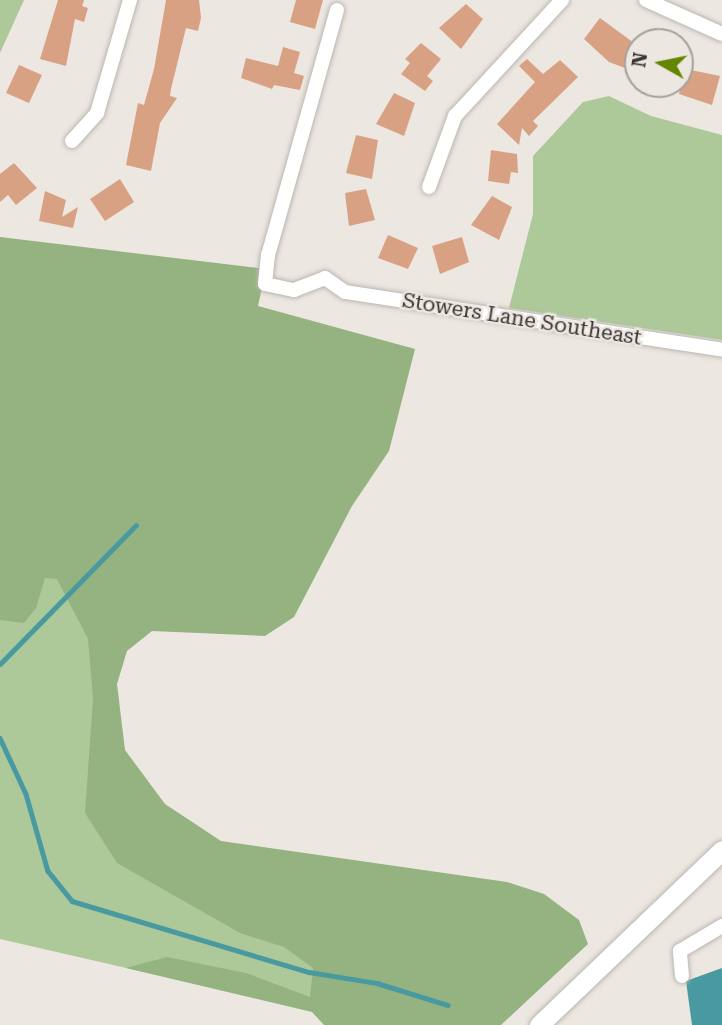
<!DOCTYPE html>
<html>
<head>
<meta charset="utf-8">
<style>
	body { margin:0 }
	#map { position:relative; width:722px; height:1025px; overflow:hidden; background:#ece7e0; font-family:"Roboto Serif",serif }
	div>[style] { position:absolute }
	.green>* { inset:0; background:#adc999 }
	.forest>* { inset:0; background:#95b380 }
	.water>* { inset:0; background:#499aa0 }
	.stream>* { height:4.5px; margin:-2.25px; padding:0 2.25px; transform-origin:2.25px; border-radius:2.25px; background:#499aa0 }
	.building>* { inset:0; background:#d9a183 }
	.roads { filter:drop-shadow(0 0 2px #bbb6b0) drop-shadow(0 0 2px #bbb6b0) }
	.minor>* { height:14px; margin:-7px; padding:0 7px; transform-origin:7px; border-radius:7px; background:#fff }
	.major>* { height:19px; margin:-9.5px; padding:0 9.5px; transform-origin:9.5px; border-radius:9.5px; background:#fff }
	span { translate:-50% -50%; white-space:nowrap; text-align:center; line-height:1.15; -webkit-text-stroke:5px #ece7e0; paint-order:stroke }
	.street-label { font-size:21px; color:#393735 }
	.north { position:absolute; left:624px; top:28px; width:70px; height:70px; box-sizing:border-box; background:#ece7e0; border:2px solid #a4a19c; border-radius:50%; rotate:279deg; font-size:19px; font-weight:700; line-height:28px; text-align:center; color:#393735 }
	.north::after { content:''; display:block; margin:auto; width:24px; height:32px; background:#638500; clip-path:polygon(50% 0,100% 100%,50% 72%,0 100%) }
</style>
</head>
<body>
<div id="map">
	<div class="green">
		<div style="clip-path:polygon(0 0,24px 0,0 53px)"></div>
		<div style="clip-path:polygon(609px 96px,651px 116px,722px 135px,722px 340px,509px 308px,533px 214px,533px 156px,583px 102px)"></div>
		<div style="clip-path:polygon(0 255px,109px 630px,105px 781px,337px 952px,327px 1014px,0 939px)"></div>
	</div>
	<div class="forest">
		<div style="clip-path:polygon(0 237px,266px 269px,258px 306px,415px 349px,389px 451px,352px 506px,294px 617px,265px 636px,152px 631px,127px 651px,117px 684px,125px 750px,165px 804px,221px 841px,507px 882px,544px 894px,579px 920px,588px 944px,501px 1025px,324px 1025px,312px 1012px,126px 968px,167px 957px,246px 973px,310px 997px,313px 968px,284px 947px,240px 933px,117px 863px,85px 813px,93px 699px,88px 639px,57px 579px,45px 578px,36px 608px,24px 623px,0 620px)"></div>
	</div>
	<div class="water">
		<div style="clip-path:polygon(722px 968px,722px 1025px,692px 1025px,686px 981px)"></div>
	</div>
	<div class="stream">
		<div style="left:0;top:664px;width:194px;rotate:-45.6deg"></div>
		<div style="left:0;top:738px;width:62px;rotate:65.1deg"></div>
		<div style="left:26px;top:794px;width:80px;rotate:74.1deg"></div>
		<div style="left:48px;top:871px;width:38px;rotate:51deg"></div>
		<div style="left:72px;top:901px;width:247px;rotate:16.7deg"></div>
		<div style="left:309px;top:972px;width:69px;rotate:9.2deg"></div>
		<div style="left:377px;top:983px;width:74px;rotate:17.2deg"></div>
	</div>
	<div class="building">
		<div style="clip-path:polygon(58px 0,84px 0,82px 6px,88px 8px,84px 22px,75px 19px,66px 66px,40px 59px)"></div>
		<div style="clip-path:polygon(166px 0,199px 0,201px 18px,198px 31px,186px 28px,171px 89px,170px 96px,177px 98px,160px 123px,151px 171px,126px 165px,138px 103px,144px 105px,154px 69px)"></div>
		<div style="clip-path:polygon(296px 0,323px 0,315px 29px,290px 22px)"></div>
		<div style="clip-path:polygon(466px 4px,483px 19px,461px 49px,439px 28px)"></div>
		<div style="clip-path:polygon(600px 18px,638px 46px,638px 73px,609px 62px,584px 39px)"></div>
		<div style="clip-path:polygon(421px 43px,441px 59px,427px 76px,433px 81px,425px 91px,401px 74px,410px 63px,405px 59px)"></div>
		<div style="clip-path:polygon(283px 47px,300px 52px,294px 73px,304px 76px,300px 90px,274px 85px,272px 89px,241px 78px,246px 58px,278px 66px)"></div>
		<div style="clip-path:polygon(527px 59px,543px 74px,560px 60px,578px 77px,533px 121px,538px 126px,529px 136px,522px 128px,519px 145px,497px 124px,535px 82px,519px 66px)"></div>
		<div style="clip-path:polygon(19px 65px,42px 75px,29px 103px,6px 93px)"></div>
		<div style="clip-path:polygon(686px 69px,720px 76px,712px 105px,679px 94px)"></div>
		<div style="clip-path:polygon(394px 93px,415px 103px,404px 136px,376px 124px)"></div>
		<div style="clip-path:polygon(356px 135px,378px 140px,372px 179px,346px 173px)"></div>
		<div style="clip-path:polygon(491px 150px,517px 154px,518px 173px,511px 172px,509px 184px,488px 181px)"></div>
		<div style="clip-path:polygon(14px 163px,37px 188px,16px 205px,8px 195px,0 202px,0 174px)"></div>
		<div style="clip-path:polygon(120px 179px,134px 202px,105px 221px,90px 199px)"></div>
		<div style="clip-path:polygon(366px 189px,375px 220px,349px 226px,345px 193px)"></div>
		<div style="clip-path:polygon(45px 191px,66px 200px,62px 217px,78px 207px,73px 228px,39px 221px)"></div>
		<div style="clip-path:polygon(492px 196px,512px 207px,499px 240px,471px 225px)"></div>
		<div style="clip-path:polygon(388px 235px,418px 248px,408px 269px,378px 258px)"></div>
		<div style="clip-path:polygon(462px 237px,469px 262px,440px 274px,432px 246px)"></div>
	</div>
	<div class="roads">
		<div class="minor">
			<div style="left:646px;top:0;width:83px;rotate:24.1deg"></div>
			<div style="left:337px;top:10px;width:255px;rotate:105.7deg"></div>
			<div style="left:268px;top:255px;width:29px;rotate:96deg"></div>
			<div style="left:265px;top:284px;width:30px;rotate:12deg"></div>
			<div style="left:294px;top:290px;width:33px;rotate:-21deg"></div>
			<div style="left:325px;top:278px;width:24px;rotate:35deg"></div>
			<div style="left:345px;top:292px;width:381px;rotate:8.7deg"></div>
			<div style="left:72px;top:141px;width:38px;rotate:-48deg"></div>
			<div style="left:97px;top:113px;width:118px;rotate:-73.7deg"></div>
			<div style="left:429px;top:187px;width:76px;rotate:-69.9deg"></div>
			<div style="left:455px;top:116px;width:158px;rotate:-47.3deg"></div>
			<div style="left:682px;top:976px;width:25px;rotate:-95deg"></div>
			<div style="left:680px;top:951px;width:49px;rotate:-30.8deg"></div>
		</div>
		<div class="major">
			<div style="left:539px;top:1025px;width:253px;rotate:-43.7deg"></div>
		</div>
	</div>
	<div class="street-label">
		<span style="left:522px;top:319px;rotate:9deg">Stowers Lane Southeast</span>
	</div>
	<div class="north">N</div>
</div>
</body>
</html>
